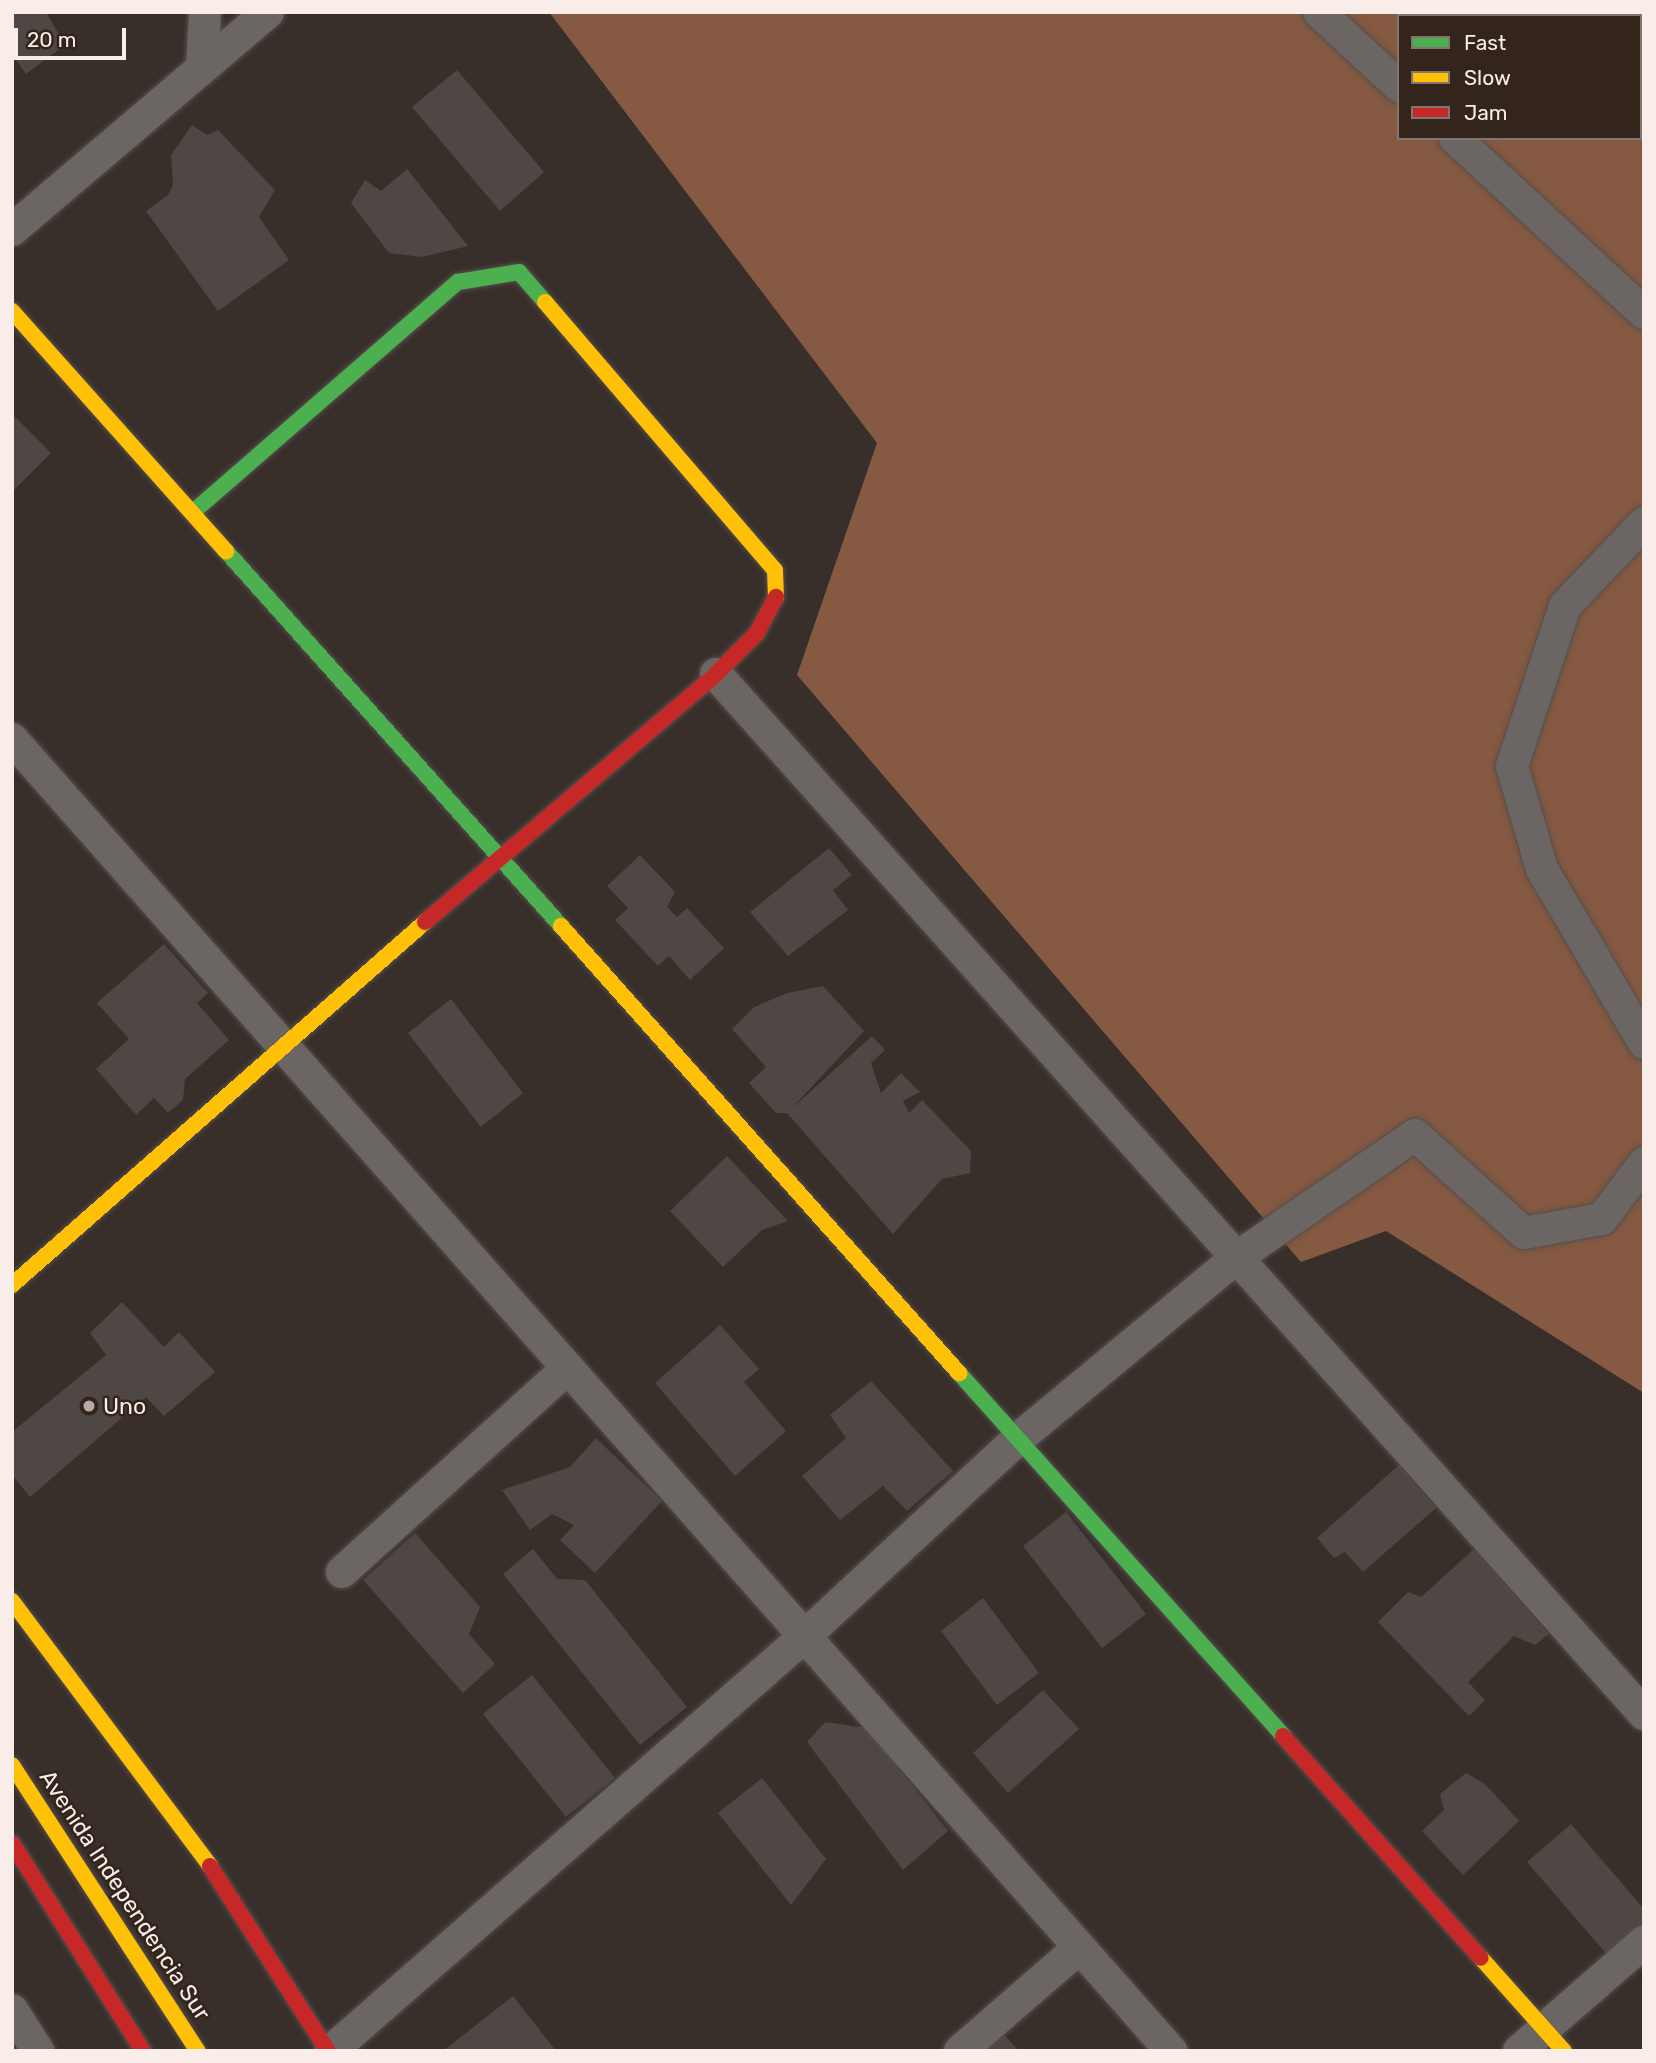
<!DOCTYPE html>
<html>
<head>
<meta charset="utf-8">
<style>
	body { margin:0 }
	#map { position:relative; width:1656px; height:2063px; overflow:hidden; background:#382f2b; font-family:Rubik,sans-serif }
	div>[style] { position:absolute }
	.forest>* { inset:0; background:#855942 }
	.building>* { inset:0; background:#4e4743 }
	.roads { filter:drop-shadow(0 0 2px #564e4a) drop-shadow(0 0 2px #564e4a) }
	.street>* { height:32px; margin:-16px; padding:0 16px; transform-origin:16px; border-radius:16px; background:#6b6663 }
	.fast>* { height:16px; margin:-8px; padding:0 8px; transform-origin:8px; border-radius:8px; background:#4caf50 }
	.slow>* { height:16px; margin:-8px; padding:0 8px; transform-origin:8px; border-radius:8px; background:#ffc107 }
	.jam>* { height:16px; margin:-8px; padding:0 8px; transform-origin:8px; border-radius:8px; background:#c62828 }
	.dots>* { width:19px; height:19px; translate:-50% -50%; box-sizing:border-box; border:4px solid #33241c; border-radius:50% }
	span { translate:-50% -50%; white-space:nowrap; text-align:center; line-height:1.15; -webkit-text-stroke:5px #33241c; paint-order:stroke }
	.poi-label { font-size:23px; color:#f8ede8 }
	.left { translate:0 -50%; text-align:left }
	.street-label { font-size:23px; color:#f8ede8 }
	.frame { position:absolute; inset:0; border:14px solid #f8ede8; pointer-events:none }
	.legend { position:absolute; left:1397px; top:14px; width:245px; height:126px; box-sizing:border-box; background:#33241c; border:2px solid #82746e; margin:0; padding:9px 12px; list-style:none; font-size:21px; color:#f8ede8 }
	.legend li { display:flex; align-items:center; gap:14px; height:35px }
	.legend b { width:35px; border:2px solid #82746e }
	.scale { position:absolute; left:14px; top:28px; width:112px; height:32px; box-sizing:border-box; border:4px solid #f8ede8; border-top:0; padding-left:9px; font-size:21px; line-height:24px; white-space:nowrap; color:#f8ede8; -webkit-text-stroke:5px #33241c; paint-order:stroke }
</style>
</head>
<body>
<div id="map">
	<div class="forest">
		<div style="clip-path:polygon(evenodd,549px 12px,1644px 12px,1644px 1393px,1386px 1231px,1301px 1262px,797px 675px,877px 443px,549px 12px,1399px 16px,1640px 16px,1640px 138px,1399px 138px,1399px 16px)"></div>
	</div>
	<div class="building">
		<div style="clip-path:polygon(12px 12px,46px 12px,65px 45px,26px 74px,12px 54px)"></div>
		<div style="clip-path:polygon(457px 70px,544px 172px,500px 211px,412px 107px)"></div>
		<div style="clip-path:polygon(192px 125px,207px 135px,218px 130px,275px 190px,259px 217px,289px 260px,218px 311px,146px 211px,168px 195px,173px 185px,171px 155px)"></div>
		<div style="clip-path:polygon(407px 169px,468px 246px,422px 257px,389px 253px,351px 203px,365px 180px,381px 191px)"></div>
		<div style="clip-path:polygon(12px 414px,51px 453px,12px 492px)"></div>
		<div style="clip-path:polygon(829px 848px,852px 875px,833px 890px,848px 910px,788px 956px,750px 912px)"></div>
		<div style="clip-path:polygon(640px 855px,675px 892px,667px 907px,677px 917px,687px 908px,724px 948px,690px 980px,669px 956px,658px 966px,615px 920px,628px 908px,607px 886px)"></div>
		<div style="clip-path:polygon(164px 944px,208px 993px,197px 1003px,229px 1040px,185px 1079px,183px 1100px,168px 1113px,154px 1098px,136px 1115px,96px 1069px,129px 1039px,97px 1003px)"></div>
		<div style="clip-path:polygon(823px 986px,864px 1031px,791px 1109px,872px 1036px,885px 1050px,871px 1063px,881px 1093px,901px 1073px,920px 1092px,903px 1101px,909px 1113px,922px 1100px,971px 1151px,970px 1173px,942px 1179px,893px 1234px,787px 1113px,776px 1113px,749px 1083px,766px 1067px,732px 1029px,754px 1007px,787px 993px)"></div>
		<div style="clip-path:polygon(451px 999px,523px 1093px,481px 1127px,408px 1033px)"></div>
		<div style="clip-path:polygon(727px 1156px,788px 1221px,762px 1230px,723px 1267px,670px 1211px)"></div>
		<div style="clip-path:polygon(122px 1302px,164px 1347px,179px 1332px,215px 1372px,164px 1416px,146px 1397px,30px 1497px,12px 1475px,12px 1432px,106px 1355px,90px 1333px)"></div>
		<div style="clip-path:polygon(720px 1325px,759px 1369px,744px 1382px,786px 1431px,735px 1476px,655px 1383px)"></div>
		<div style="clip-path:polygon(871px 1381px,953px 1471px,907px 1511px,883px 1486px,840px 1520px,802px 1476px,846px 1438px,830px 1415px)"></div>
		<div style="clip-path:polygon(596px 1438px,662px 1501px,595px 1573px,560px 1540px,574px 1525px,552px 1514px,530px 1530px,502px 1490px,570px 1467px)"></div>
		<div style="clip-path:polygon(1399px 1465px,1436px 1508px,1363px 1572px,1345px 1552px,1334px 1558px,1317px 1538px)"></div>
		<div style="clip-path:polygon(1066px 1512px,1146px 1614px,1102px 1648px,1023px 1546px)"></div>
		<div style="clip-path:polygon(415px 1533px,480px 1607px,469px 1634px,495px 1664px,463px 1693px,363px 1580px)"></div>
		<div style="clip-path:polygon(533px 1549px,557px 1579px,585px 1580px,687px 1707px,640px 1745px,503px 1574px)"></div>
		<div style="clip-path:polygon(1474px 1549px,1549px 1634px,1535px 1645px,1514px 1636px,1468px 1682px,1485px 1700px,1469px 1716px,1378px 1622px,1408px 1592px,1421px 1597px)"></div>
		<div style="clip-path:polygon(983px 1598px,1039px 1673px,997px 1705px,941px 1631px)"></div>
		<div style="clip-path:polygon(532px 1675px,615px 1778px,566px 1817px,483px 1714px)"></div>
		<div style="clip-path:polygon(1043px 1690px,1079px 1729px,1008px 1793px,973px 1753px)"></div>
		<div style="clip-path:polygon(825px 1722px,867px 1728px,948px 1831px,903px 1870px,807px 1742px)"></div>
		<div style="clip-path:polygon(1466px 1773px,1485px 1784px,1519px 1821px,1463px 1875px,1422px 1831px,1444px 1810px,1440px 1794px)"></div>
		<div style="clip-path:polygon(762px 1778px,826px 1859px,791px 1905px,718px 1813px)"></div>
		<div style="clip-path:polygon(1571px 1824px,1644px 1909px,1644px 1929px,1610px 1958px,1527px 1862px)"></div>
		<div style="clip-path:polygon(513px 1996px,556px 2051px,443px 2051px)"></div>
		<div style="clip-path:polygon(998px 2028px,1019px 2051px,973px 2051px)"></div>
	</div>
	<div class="roads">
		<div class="street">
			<div style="left:1319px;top:12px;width:109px;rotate:42.8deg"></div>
			<div style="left:202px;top:67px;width:55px;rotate:-86.9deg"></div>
			<div style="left:1455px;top:138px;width:258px;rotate:42.8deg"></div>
			<div style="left:12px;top:230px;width:336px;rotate:-40.4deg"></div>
			<div style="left:1644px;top:523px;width:115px;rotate:133.6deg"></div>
			<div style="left:1565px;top:606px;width:169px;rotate:108.3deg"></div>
			<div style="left:1512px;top:766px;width:107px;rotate:73.8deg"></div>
			<div style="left:1542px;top:869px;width:202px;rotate:59.6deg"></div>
			<div style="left:716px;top:674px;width:1394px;rotate:48.26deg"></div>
			<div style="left:12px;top:739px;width:1751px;rotate:48.54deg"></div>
			<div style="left:342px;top:1572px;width:303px;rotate:-42.1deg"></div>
			<div style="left:12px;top:2010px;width:49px;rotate:57.6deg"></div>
			<div style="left:331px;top:2051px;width:631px;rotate:-41.21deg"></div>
			<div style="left:806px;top:1635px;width:289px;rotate:-42.8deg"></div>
			<div style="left:1018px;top:1439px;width:283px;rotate:-39.7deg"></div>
			<div style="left:1236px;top:1258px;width:217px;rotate:-34.5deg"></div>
			<div style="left:1415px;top:1135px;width:147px;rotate:42deg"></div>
			<div style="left:1524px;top:1233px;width:79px;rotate:-10.2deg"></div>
			<div style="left:1602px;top:1219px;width:70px;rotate:-53.1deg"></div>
			<div style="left:960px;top:2051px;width:157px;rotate:-40.9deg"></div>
			<div style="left:1519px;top:2051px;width:166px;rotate:-41.1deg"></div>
		</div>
		<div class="fast">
			<div style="left:193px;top:512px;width:351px;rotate:-41deg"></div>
			<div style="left:458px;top:282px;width:62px;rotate:-9.3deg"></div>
			<div style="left:519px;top:272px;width:40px;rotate:49deg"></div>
			<div style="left:226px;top:551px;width:503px;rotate:48.22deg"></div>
			<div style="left:959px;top:1373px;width:487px;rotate:48.2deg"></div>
		</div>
		<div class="slow">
			<div style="left:545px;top:302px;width:353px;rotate:49.4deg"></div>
			<div style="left:775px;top:570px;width:27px;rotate:88deg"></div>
			<div style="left:12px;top:311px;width:322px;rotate:48.3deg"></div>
			<div style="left:561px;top:926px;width:599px;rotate:48.32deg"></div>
			<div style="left:12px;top:1285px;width:550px;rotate:-41.31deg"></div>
			<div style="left:12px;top:1601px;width:331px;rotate:53.2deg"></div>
			<div style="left:12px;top:1765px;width:341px;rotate:57deg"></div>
			<div style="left:1481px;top:1958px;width:125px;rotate:48.3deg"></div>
		</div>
		<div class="jam">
			<div style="left:425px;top:922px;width:382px;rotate:-40.4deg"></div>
			<div style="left:716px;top:674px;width:58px;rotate:-45deg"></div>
			<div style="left:757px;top:633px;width:41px;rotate:-62.2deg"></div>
			<div style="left:1283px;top:1736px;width:297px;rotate:48.3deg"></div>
			<div style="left:12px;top:1843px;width:246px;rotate:57.8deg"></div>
			<div style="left:210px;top:1866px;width:219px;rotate:57.5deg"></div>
		</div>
	</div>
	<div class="dots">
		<div style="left:89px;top:1406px;background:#b5aaa6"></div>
	</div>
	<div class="poi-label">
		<span class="left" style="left:103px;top:1406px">Uno</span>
	</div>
	<div class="street-label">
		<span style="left:125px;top:1895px;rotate:57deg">Avenida Independencia Sur</span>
	</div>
	<div class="frame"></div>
	<ul class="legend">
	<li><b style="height:9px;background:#4caf50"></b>Fast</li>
	<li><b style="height:9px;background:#ffc107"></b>Slow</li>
	<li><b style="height:9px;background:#c62828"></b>Jam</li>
	</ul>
	<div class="scale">20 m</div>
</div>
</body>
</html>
